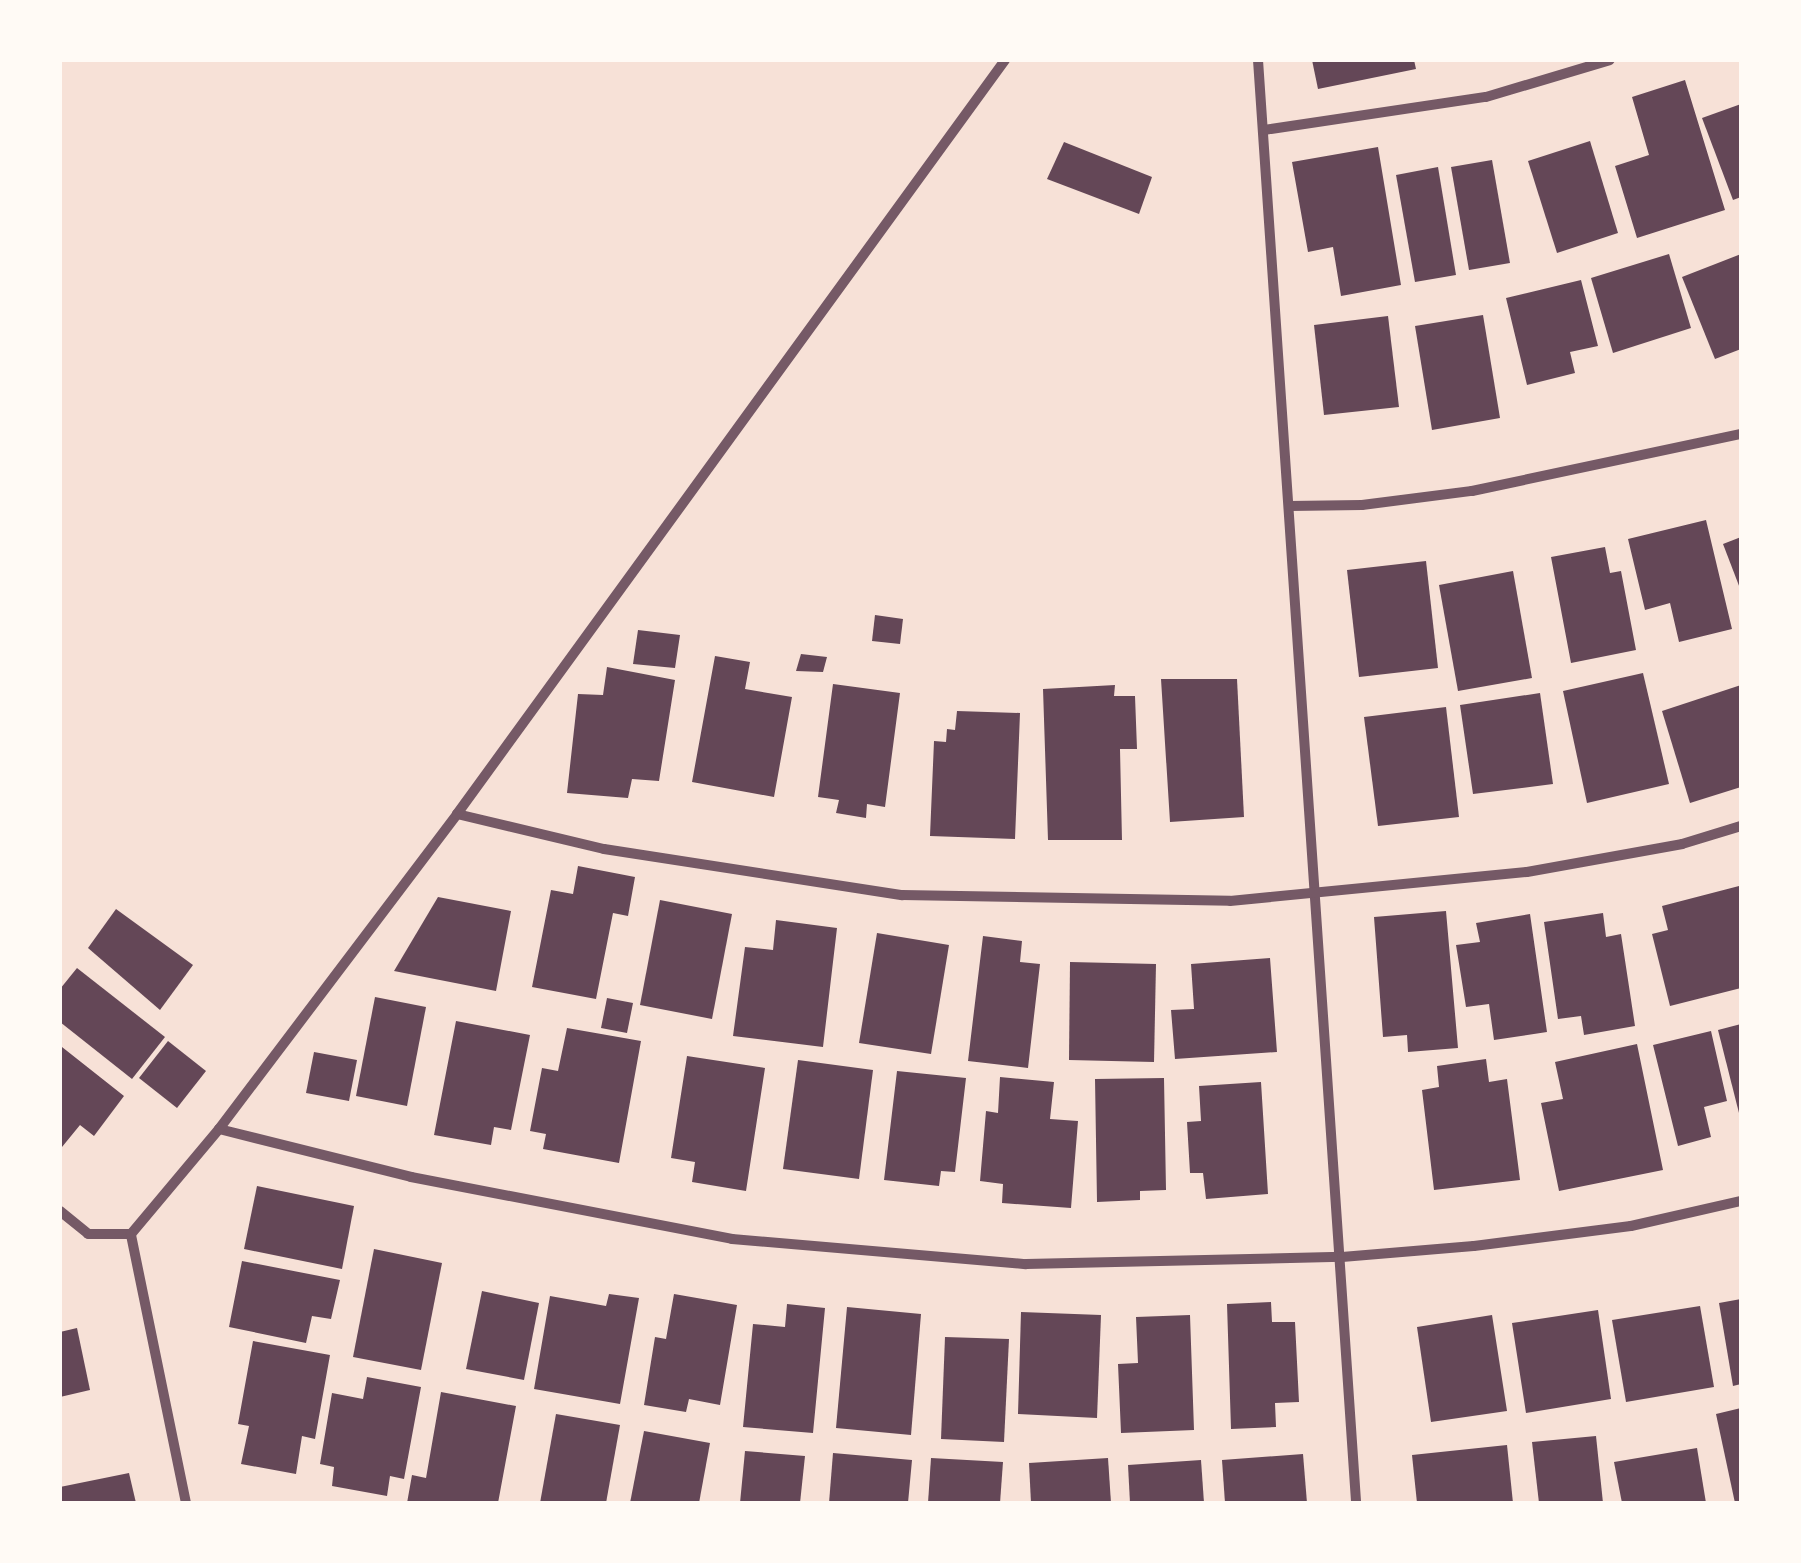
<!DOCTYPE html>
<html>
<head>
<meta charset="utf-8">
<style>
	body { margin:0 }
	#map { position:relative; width:1801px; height:1563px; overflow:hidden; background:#f7e1d7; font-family:"Varela Round",sans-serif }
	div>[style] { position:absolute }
	.building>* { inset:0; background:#644757 }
	.minor>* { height:10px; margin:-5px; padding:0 5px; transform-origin:5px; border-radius:5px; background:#755966 }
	span { translate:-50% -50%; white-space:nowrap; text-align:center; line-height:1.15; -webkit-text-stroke:9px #fffaf5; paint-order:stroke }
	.frame { position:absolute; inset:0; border:62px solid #fffaf5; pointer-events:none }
</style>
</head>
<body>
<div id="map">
	<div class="building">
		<div style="clip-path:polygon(1312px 60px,1414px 60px,1416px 69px,1318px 89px)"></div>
		<div style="clip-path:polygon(1685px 80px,1725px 210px,1637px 238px,1615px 166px,1649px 155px,1632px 97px)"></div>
		<div style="clip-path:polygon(1741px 104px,1741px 197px,1733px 200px,1702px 118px)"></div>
		<div style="clip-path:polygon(1590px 141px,1618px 233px,1557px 253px,1528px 161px)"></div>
		<div style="clip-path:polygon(1064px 142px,1152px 177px,1139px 214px,1047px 179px)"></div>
		<div style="clip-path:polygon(1378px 147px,1401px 285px,1341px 296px,1333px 247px,1308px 252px,1292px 162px)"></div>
		<div style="clip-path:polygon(1492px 160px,1510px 263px,1469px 270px,1451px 167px)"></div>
		<div style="clip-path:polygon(1438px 167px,1456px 275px,1415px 282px,1396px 175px)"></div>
		<div style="clip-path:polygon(1669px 254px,1691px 328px,1613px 353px,1591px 278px)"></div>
		<div style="clip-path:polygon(1741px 254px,1741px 349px,1715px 359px,1682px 277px)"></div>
		<div style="clip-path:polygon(1581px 280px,1598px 346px,1570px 352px,1575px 373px,1527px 385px,1506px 298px)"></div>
		<div style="clip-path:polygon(1483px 315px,1500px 418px,1432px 430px,1415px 326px)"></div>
		<div style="clip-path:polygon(1388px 316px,1399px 407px,1324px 415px,1314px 325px)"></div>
		<div style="clip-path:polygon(1706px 520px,1732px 629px,1679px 642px,1670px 603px,1645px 610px,1628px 539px)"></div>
		<div style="clip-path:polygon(1741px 537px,1741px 591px,1723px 544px)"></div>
		<div style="clip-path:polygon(1605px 547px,1610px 573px,1621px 571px,1636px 650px,1571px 663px,1551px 557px)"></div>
		<div style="clip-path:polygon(1426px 561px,1438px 668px,1359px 677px,1347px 570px)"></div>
		<div style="clip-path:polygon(1513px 571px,1532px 678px,1458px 691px,1439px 585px)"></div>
		<div style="clip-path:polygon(875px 615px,903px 619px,900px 644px,872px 641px)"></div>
		<div style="clip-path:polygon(638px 630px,680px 635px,675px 668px,633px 664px)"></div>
		<div style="clip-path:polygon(801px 654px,827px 657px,823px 672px,796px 671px)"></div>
		<div style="clip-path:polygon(715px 656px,750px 662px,745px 689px,792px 697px,774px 797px,692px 782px)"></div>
		<div style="clip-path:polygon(607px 667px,675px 680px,659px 781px,632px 779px,628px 798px,567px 793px,578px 694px,603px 695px)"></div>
		<div style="clip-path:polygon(1643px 673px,1669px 784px,1587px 803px,1563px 691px)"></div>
		<div style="clip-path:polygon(1161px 679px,1237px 679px,1244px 817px,1170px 822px)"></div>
		<div style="clip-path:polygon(833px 684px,900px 693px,885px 807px,867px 804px,866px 818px,836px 813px,839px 800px,818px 797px)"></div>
		<div style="clip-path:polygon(1115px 685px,1114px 696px,1135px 696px,1137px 749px,1120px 749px,1122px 840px,1048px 840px,1043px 689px)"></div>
		<div style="clip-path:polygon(1741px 685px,1741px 787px,1690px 803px,1662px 711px)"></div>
		<div style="clip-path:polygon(1540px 693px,1553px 784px,1473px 794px,1460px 705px)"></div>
		<div style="clip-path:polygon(1446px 707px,1459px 817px,1378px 826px,1364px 717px)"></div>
		<div style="clip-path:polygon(957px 711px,1020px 713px,1015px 839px,930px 836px,934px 741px,946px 742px,947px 729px,955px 730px)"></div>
		<div style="clip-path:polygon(578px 866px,635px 877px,628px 916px,613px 913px,596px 999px,532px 987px,551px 890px,573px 894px)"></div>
		<div style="clip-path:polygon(1739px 886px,1741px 988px,1670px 1006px,1652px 934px,1668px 930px,1662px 906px)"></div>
		<div style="clip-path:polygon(438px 897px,511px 911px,496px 991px,394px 971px)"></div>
		<div style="clip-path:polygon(660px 900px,732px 914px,712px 1019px,640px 1005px)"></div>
		<div style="clip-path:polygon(116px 909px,193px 965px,160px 1010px,88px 948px)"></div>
		<div style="clip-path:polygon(1446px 911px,1458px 1048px,1408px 1052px,1407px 1035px,1383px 1037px,1374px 917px)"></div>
		<div style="clip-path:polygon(1603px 913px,1606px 937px,1621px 934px,1635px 1026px,1584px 1035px,1581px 1016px,1558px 1019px,1544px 922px)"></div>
		<div style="clip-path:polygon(1530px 914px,1547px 1032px,1494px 1040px,1489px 1004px,1466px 1007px,1456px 945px,1480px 942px,1476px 923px)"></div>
		<div style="clip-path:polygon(776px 920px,837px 928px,823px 1047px,733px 1036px,745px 947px,773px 950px)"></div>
		<div style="clip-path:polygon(877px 933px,949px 945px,931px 1054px,859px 1043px)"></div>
		<div style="clip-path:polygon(983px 936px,1022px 941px,1020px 962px,1040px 964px,1028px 1068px,968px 1061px)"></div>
		<div style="clip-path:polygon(1270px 958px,1277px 1052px,1175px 1059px,1171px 1010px,1194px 1009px,1191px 964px)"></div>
		<div style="clip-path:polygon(1070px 962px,1156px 964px,1154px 1062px,1069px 1060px)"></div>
		<div style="clip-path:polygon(77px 968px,165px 1037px,132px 1079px,60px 1022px,60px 989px)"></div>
		<div style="clip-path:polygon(375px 997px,426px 1007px,407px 1106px,356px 1096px)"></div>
		<div style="clip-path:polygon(607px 998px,633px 1003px,627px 1033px,601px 1028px)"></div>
		<div style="clip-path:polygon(456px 1021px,530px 1035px,511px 1130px,494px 1127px,491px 1145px,434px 1135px)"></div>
		<div style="clip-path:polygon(1741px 1024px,1741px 1117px,1740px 1117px,1718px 1030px)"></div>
		<div style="clip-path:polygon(567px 1028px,641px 1041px,619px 1163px,543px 1149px,546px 1134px,530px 1131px,542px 1068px,558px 1071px)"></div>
		<div style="clip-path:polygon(1711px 1031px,1727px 1101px,1704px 1107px,1711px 1137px,1678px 1146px,1653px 1045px)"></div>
		<div style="clip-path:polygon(168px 1041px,206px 1071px,177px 1108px,139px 1078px)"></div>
		<div style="clip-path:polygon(1637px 1044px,1663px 1170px,1559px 1191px,1541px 1103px,1563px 1099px,1555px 1062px)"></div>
		<div style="clip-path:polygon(62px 1047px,124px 1096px,94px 1136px,80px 1125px,62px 1147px)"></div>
		<div style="clip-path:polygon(314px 1052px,357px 1060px,349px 1101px,306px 1093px)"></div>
		<div style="clip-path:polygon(687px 1056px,765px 1068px,746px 1191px,692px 1182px,695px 1162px,671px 1158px)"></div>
		<div style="clip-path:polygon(1486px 1059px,1489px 1082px,1507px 1079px,1520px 1180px,1434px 1190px,1422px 1090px,1439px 1087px,1437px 1066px)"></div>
		<div style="clip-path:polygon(798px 1060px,873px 1070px,859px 1179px,783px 1169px)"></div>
		<div style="clip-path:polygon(897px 1071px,966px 1078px,955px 1172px,941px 1171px,939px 1186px,884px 1180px)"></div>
		<div style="clip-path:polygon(1000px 1077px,1054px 1082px,1050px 1119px,1078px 1121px,1071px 1208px,1002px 1203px,1003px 1184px,980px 1181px,986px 1111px,998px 1113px)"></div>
		<div style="clip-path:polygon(1164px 1078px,1166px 1190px,1140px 1191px,1140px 1200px,1097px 1202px,1095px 1079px)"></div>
		<div style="clip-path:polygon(1261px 1082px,1268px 1194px,1206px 1199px,1203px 1173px,1190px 1173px,1187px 1122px,1201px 1121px,1199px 1086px)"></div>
		<div style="clip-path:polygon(257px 1186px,354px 1206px,342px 1269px,244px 1249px)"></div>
		<div style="clip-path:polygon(374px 1249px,442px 1263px,421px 1370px,353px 1357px)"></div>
		<div style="clip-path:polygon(242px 1261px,340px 1280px,331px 1319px,312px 1316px,306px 1343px,229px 1327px)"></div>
		<div style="clip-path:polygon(482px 1291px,539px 1303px,524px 1380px,466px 1369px)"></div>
		<div style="clip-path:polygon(609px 1294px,639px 1298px,620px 1404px,534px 1389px,550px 1296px,606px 1306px)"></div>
		<div style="clip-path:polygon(674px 1294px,737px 1305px,720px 1405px,689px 1399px,686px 1412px,644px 1405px,655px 1337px,666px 1339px)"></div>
		<div style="clip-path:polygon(1741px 1299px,1741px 1384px,1733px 1386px,1719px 1303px)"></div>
		<div style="clip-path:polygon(1271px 1302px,1272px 1322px,1295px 1322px,1299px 1402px,1275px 1403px,1276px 1427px,1231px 1429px,1227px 1304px)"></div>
		<div style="clip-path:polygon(787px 1304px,825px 1308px,813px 1433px,743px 1427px,753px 1324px,785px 1327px)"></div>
		<div style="clip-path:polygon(1700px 1306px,1714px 1387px,1626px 1402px,1612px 1320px)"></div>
		<div style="clip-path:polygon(847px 1307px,921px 1314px,911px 1435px,836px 1428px)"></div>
		<div style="clip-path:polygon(1598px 1310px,1611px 1399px,1526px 1413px,1512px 1323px)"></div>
		<div style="clip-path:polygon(1021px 1312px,1101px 1315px,1097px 1418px,1018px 1414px)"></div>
		<div style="clip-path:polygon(1190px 1315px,1194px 1430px,1121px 1433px,1118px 1364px,1138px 1363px,1136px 1317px)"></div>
		<div style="clip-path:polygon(1492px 1315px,1507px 1411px,1431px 1422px,1417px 1327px)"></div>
		<div style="clip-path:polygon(77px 1328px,90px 1390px,60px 1397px,60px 1332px)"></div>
		<div style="clip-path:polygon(945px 1337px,1009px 1339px,1004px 1442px,941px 1439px)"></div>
		<div style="clip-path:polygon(253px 1341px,330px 1355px,315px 1439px,302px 1436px,296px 1474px,241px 1464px,249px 1426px,238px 1424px)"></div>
		<div style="clip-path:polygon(367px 1377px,421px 1387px,404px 1479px,390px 1476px,387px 1496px,332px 1486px,334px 1467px,320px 1464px,332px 1393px,363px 1399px)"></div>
		<div style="clip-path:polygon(441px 1392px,516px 1406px,498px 1503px,407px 1503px,412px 1475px,426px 1478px)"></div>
		<div style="clip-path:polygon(1741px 1408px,1741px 1503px,1735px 1503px,1716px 1414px)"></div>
		<div style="clip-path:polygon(556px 1414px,620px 1425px,606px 1503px,540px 1503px)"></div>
		<div style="clip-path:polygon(644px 1431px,710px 1443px,699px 1503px,630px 1503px)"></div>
		<div style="clip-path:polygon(1596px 1436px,1603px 1503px,1539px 1503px,1532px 1442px)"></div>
		<div style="clip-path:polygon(1507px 1445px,1513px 1503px,1417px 1503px,1412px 1455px)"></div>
		<div style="clip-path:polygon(1697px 1448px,1706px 1503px,1622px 1503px,1614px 1462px)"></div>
		<div style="clip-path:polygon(745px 1451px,805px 1456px,800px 1503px,740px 1503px)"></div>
		<div style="clip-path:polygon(833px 1453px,912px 1460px,908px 1503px,829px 1503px)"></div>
		<div style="clip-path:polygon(1303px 1454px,1307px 1503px,1225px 1503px,1222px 1460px)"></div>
		<div style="clip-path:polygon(931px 1458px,1003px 1462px,1000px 1503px,928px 1503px)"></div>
		<div style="clip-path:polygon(1108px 1458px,1111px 1503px,1031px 1503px,1029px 1463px)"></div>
		<div style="clip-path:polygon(1201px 1460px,1204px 1503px,1130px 1503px,1128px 1465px)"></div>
		<div style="clip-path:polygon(129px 1473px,136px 1503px,60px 1503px,60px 1487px)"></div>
	</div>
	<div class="minor">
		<div style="left:1258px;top:60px;width:1446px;rotate:86.11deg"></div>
		<div style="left:1264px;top:130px;width:224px;rotate:-8.5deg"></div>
		<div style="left:1486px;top:97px;width:129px;rotate:-16.6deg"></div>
		<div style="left:1290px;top:506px;width:72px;rotate:-0.8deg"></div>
		<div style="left:1362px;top:505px;width:111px;rotate:-7.3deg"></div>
		<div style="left:1472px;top:491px;width:275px;rotate:-12deg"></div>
		<div style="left:457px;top:814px;width:151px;rotate:13.4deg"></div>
		<div style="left:604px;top:849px;width:302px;rotate:8.8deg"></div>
		<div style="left:902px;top:895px;width:328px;rotate:1deg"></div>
		<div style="left:1230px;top:901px;width:298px;rotate:-5.6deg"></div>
		<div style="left:1527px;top:872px;width:158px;rotate:-10.2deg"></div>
		<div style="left:1682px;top:844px;width:62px;rotate:-17deg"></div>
		<div style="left:219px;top:1129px;width:198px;rotate:14deg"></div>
		<div style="left:411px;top:1177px;width:327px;rotate:10.9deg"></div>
		<div style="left:732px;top:1239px;width:295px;rotate:4.9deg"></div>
		<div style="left:1026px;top:1264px;width:316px;rotate:-1.3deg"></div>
		<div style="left:1342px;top:1257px;width:132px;rotate:-4.8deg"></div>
		<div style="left:1474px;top:1246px;width:158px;rotate:-7.3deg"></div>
		<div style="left:1631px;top:1226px;width:113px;rotate:-12.8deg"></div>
		<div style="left:60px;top:1211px;width:36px;rotate:39deg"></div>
		<div style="left:88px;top:1234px;width:43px"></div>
		<div style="left:186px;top:1503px;width:275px;rotate:-101.6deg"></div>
		<div style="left:131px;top:1234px;width:137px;rotate:-50deg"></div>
		<div style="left:219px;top:1129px;width:395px;rotate:-52.9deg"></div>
		<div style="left:457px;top:814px;width:932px;rotate:-53.99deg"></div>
	</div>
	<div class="frame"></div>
</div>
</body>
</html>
